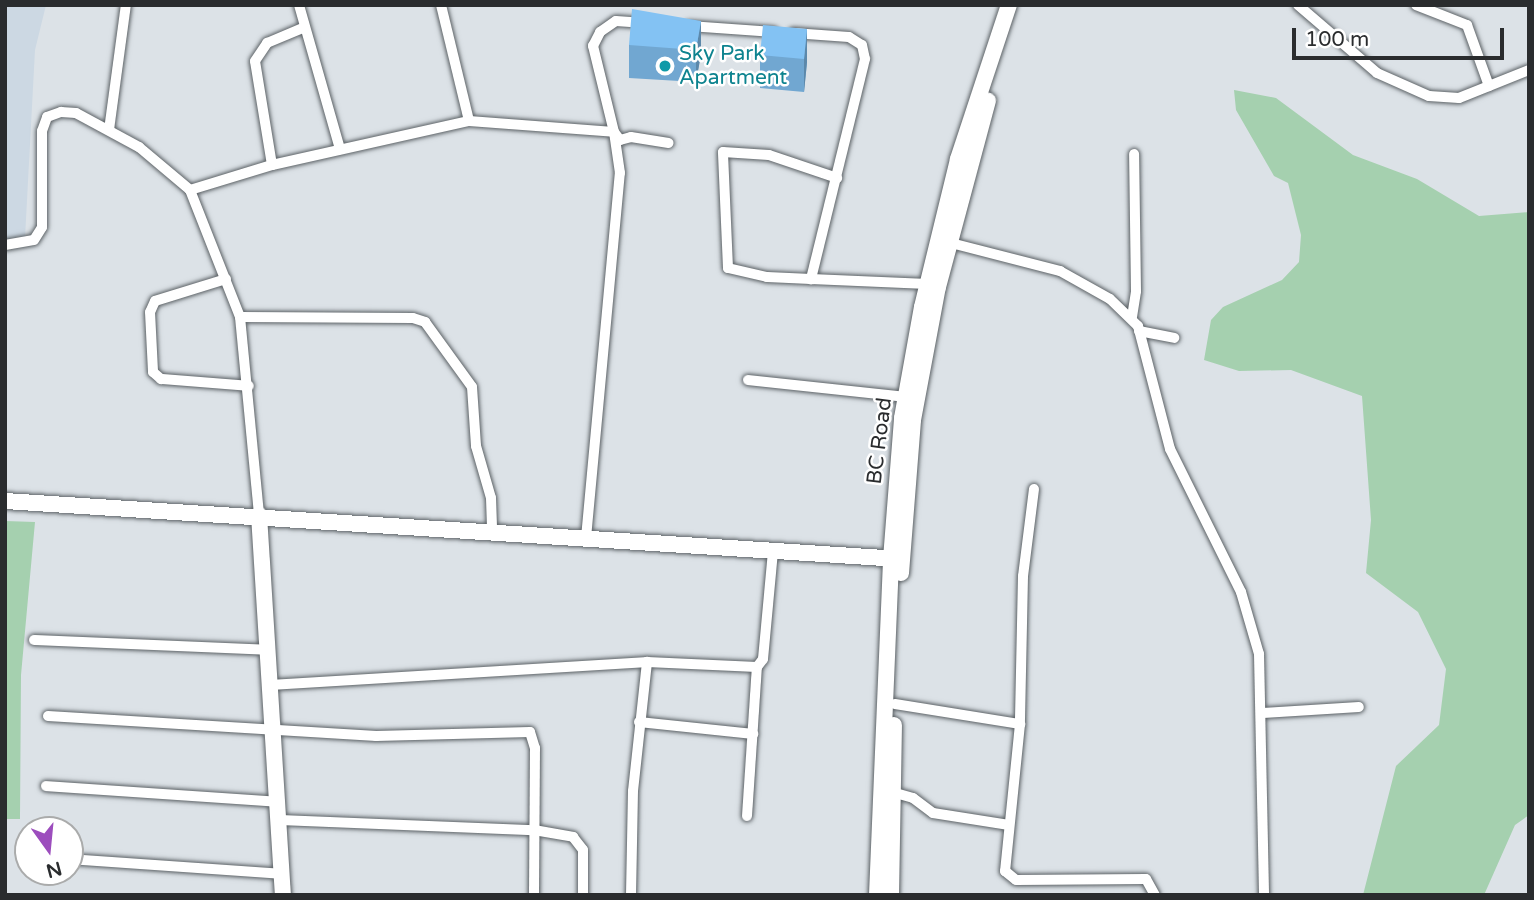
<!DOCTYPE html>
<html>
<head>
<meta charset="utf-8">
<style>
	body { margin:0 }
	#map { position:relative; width:1534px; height:900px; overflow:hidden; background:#dce2e7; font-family:"Varela Round",sans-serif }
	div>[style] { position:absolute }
	.built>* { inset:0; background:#ccd8e3 }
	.green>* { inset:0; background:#a5d0af }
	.roads { filter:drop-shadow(0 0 2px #5c6266) drop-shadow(0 0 2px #5c6266) }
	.street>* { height:10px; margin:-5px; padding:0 5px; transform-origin:5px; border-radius:5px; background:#fff }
	.secondary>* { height:16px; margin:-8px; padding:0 8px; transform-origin:8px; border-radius:8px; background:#fff }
	.wall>* { inset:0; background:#71a7d1 }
	.shaded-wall>* { inset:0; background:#5c88aa }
	.building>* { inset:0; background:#83c2f3 }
	.dots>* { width:19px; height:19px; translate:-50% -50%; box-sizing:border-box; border:4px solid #fff; border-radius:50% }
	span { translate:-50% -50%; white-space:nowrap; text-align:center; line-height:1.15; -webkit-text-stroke:5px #fff; paint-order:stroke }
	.culture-label { font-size:21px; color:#0d838f }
	.left { translate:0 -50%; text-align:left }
	.street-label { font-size:21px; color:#2a2c2e }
	.frame { position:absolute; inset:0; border:7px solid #2a2c2e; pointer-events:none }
	.north { position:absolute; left:14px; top:816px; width:70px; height:70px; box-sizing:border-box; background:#fff; border:2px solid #aaabab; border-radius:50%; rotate:165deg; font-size:19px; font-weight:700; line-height:28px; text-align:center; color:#2a2c2e }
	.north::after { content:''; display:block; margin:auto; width:24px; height:32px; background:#9c4dbd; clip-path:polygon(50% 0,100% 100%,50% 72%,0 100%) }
	.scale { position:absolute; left:1292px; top:28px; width:212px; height:32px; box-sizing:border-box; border:4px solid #2a2c2e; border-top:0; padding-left:9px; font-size:21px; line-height:24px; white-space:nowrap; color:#2a2c2e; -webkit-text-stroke:5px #fff; paint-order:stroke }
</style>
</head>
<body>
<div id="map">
	<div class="built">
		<div style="clip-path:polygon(5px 5px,46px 5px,35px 50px,25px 238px,5px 240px)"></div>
	</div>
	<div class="green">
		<div style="clip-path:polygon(1234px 90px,1276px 98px,1353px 155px,1417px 179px,1479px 216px,1529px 212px,1529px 815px,1515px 825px,1484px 895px,1363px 895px,1396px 766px,1439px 725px,1446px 669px,1418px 612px,1366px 573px,1371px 520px,1362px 396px,1291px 370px,1239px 371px,1204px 360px,1211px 320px,1223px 307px,1282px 280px,1299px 262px,1301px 235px,1288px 183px,1274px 176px,1236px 110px)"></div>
		<div style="clip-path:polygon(5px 521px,35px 522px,21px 675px,20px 819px,5px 819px)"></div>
	</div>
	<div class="roads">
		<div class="street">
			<div style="left:299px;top:5px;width:150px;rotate:74.1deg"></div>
			<div style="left:441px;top:5px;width:119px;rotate:76.4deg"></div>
			<div style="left:1298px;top:5px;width:104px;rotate:40.7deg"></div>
			<div style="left:1377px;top:73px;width:57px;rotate:23.9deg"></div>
			<div style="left:1429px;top:96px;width:30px;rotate:4deg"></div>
			<div style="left:1459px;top:98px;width:75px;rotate:-21.8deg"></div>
			<div style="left:1416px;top:5px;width:55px;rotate:21.4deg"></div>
			<div style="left:1467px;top:25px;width:65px;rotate:70.2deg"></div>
			<div style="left:689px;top:26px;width:85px;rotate:4deg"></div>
			<div style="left:793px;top:33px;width:56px;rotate:4.1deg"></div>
			<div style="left:849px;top:37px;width:15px;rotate:32deg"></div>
			<div style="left:862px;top:45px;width:14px;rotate:78deg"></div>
			<div style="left:865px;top:59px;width:227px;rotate:103.8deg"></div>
			<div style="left:811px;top:279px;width:117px;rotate:2.4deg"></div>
			<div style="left:109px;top:130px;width:126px;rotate:-82.3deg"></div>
			<div style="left:614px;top:132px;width:10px;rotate:53deg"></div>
			<div style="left:620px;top:140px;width:11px;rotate:-15deg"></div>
			<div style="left:631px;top:137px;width:38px;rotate:9deg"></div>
			<div style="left:272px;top:165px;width:105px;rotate:-99.3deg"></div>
			<div style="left:255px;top:61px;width:22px;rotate:-56deg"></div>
			<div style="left:267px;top:43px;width:41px;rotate:-22.8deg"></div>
			<div style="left:190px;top:190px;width:86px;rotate:-17deg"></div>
			<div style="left:272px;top:165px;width:202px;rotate:-12.6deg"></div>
			<div style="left:469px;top:121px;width:145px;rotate:4.3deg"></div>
			<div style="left:614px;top:132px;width:89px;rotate:-103.7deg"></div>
			<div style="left:593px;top:46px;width:16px;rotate:-63deg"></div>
			<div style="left:600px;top:32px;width:19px;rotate:-35deg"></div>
			<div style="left:616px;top:21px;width:29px;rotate:4deg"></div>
			<div style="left:951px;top:243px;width:113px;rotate:14.4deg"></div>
			<div style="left:1060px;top:271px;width:57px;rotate:29.2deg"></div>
			<div style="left:1110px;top:299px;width:39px;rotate:44deg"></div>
			<div style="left:1138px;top:326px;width:127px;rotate:75.4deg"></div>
			<div style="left:1170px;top:449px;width:160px;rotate:63.6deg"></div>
			<div style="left:1241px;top:592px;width:65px;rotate:73.8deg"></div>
			<div style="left:1259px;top:654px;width:241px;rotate:88.8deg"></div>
			<div style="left:5px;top:245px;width:29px;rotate:-10deg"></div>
			<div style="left:34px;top:240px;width:15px;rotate:-58deg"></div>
			<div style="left:42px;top:227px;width:96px;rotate:-90deg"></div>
			<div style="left:42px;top:131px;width:15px;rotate:-70deg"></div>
			<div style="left:47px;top:117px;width:15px;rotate:-20deg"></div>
			<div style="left:61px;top:112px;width:15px;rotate:4deg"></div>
			<div style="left:76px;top:113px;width:72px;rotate:28.4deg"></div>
			<div style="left:139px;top:147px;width:67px;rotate:40.1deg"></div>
			<div style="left:190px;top:190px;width:136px;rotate:68.5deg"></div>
			<div style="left:240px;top:317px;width:199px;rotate:84.5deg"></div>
			<div style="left:226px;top:279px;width:74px;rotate:162.8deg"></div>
			<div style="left:155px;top:301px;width:12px;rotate:114deg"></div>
			<div style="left:150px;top:312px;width:60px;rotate:87.1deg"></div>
			<div style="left:153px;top:372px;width:11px;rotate:41deg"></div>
			<div style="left:161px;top:379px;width:88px;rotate:4.5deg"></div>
			<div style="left:811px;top:279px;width:44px;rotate:-177.4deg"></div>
			<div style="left:767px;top:277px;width:40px;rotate:-167deg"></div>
			<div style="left:728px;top:268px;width:116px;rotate:-92.5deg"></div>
			<div style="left:723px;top:152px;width:46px;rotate:3.7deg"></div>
			<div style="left:769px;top:155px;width:72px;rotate:18.7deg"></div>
			<div style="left:240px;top:317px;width:173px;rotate:0.3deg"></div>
			<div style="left:413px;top:318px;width:13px;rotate:18deg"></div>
			<div style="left:425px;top:322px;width:80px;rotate:54.1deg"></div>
			<div style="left:472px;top:387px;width:59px;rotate:86.1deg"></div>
			<div style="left:476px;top:446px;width:54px;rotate:73.9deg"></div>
			<div style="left:491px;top:498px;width:33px;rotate:88deg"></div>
			<div style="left:1132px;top:317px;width:26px;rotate:-81deg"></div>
			<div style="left:1136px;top:291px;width:137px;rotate:-90.8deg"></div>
			<div style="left:1139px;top:331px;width:36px;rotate:11deg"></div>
			<div style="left:748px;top:380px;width:159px;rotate:6.1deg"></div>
			<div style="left:1034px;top:489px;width:88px;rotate:97.2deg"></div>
			<div style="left:1023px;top:576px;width:148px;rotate:91.2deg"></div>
			<div style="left:1020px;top:724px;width:148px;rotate:95.8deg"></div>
			<div style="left:1005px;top:871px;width:14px;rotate:39deg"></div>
			<div style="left:1016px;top:880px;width:130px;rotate:-0.4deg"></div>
			<div style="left:1146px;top:879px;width:18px;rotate:61deg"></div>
			<div style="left:586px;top:538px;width:367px;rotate:-84.7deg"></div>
			<div style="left:620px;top:173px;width:41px;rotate:-98.3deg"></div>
			<div style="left:34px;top:640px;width:234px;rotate:2.4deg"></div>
			<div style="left:271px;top:685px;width:377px;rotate:-3.5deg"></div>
			<div style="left:895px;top:704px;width:127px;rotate:9.1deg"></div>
			<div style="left:1263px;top:713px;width:96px;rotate:-3.6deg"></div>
			<div style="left:48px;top:716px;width:329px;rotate:3.5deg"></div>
			<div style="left:376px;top:736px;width:154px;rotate:-1.5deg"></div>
			<div style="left:530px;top:732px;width:17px;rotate:73deg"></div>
			<div style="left:535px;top:748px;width:147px;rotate:90.4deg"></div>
			<div style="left:639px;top:722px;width:115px;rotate:6deg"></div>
			<div style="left:46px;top:786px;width:234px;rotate:3.9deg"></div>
			<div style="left:892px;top:792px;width:22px;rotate:16deg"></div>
			<div style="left:913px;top:798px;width:25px;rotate:37deg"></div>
			<div style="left:933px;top:813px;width:77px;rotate:9deg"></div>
			<div style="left:747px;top:816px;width:149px;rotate:-86.2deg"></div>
			<div style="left:280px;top:820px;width:254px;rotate:2.3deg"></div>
			<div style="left:534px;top:830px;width:40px;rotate:10deg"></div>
			<div style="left:573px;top:837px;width:16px;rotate:52deg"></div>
			<div style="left:583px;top:850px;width:45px;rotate:90deg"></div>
			<div style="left:70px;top:859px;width:213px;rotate:4deg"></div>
			<div style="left:631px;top:895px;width:104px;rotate:-88.9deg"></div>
			<div style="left:633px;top:791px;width:130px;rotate:-83.8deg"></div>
			<div style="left:647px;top:662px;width:110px;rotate:2.6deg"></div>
			<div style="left:757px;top:667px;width:10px;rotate:-53deg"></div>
			<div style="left:763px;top:659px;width:108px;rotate:-84.7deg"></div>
		</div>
		<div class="secondary">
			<div style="left:5px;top:501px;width:896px;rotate:3.71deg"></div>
			<div style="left:259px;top:515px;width:381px;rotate:86.4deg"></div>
			<div style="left:901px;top:573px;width:153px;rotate:-85.5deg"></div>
			<div style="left:913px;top:420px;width:135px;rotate:-79.4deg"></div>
			<div style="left:938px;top:287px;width:193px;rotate:-75deg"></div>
			<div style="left:877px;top:895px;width:336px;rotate:-87.6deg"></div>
			<div style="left:891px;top:559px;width:141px;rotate:-85.5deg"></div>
			<div style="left:902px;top:418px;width:113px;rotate:-79.8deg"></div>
			<div style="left:922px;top:307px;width:152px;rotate:-76.3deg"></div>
			<div style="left:958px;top:159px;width:162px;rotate:-71.7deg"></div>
			<div style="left:891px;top:895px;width:170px;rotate:-89deg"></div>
		</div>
	</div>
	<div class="wall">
		<div style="clip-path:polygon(701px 21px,701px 54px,696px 82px,629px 78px,629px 45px)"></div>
		<div style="clip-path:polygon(807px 29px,807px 62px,804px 92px,760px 88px,760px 55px)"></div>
	</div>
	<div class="shaded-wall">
		<div style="clip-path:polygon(701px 21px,701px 54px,696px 82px,696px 50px)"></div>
		<div style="clip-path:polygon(807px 29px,807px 62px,804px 92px,804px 59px)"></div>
	</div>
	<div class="building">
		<div style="clip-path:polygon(632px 9px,701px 21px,696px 50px,629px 45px)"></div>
		<div style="clip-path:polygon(763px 25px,807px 29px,804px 59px,760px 55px)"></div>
	</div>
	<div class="dots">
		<div style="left:665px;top:66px;background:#0f9aa8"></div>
	</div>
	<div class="culture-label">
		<span class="left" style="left:679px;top:66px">Sky Park<br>Apartment</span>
	</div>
	<div class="street-label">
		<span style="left:880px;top:441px;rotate:-83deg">BC Road</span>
	</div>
	<div class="frame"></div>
	<div class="north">N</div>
	<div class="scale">100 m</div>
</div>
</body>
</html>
